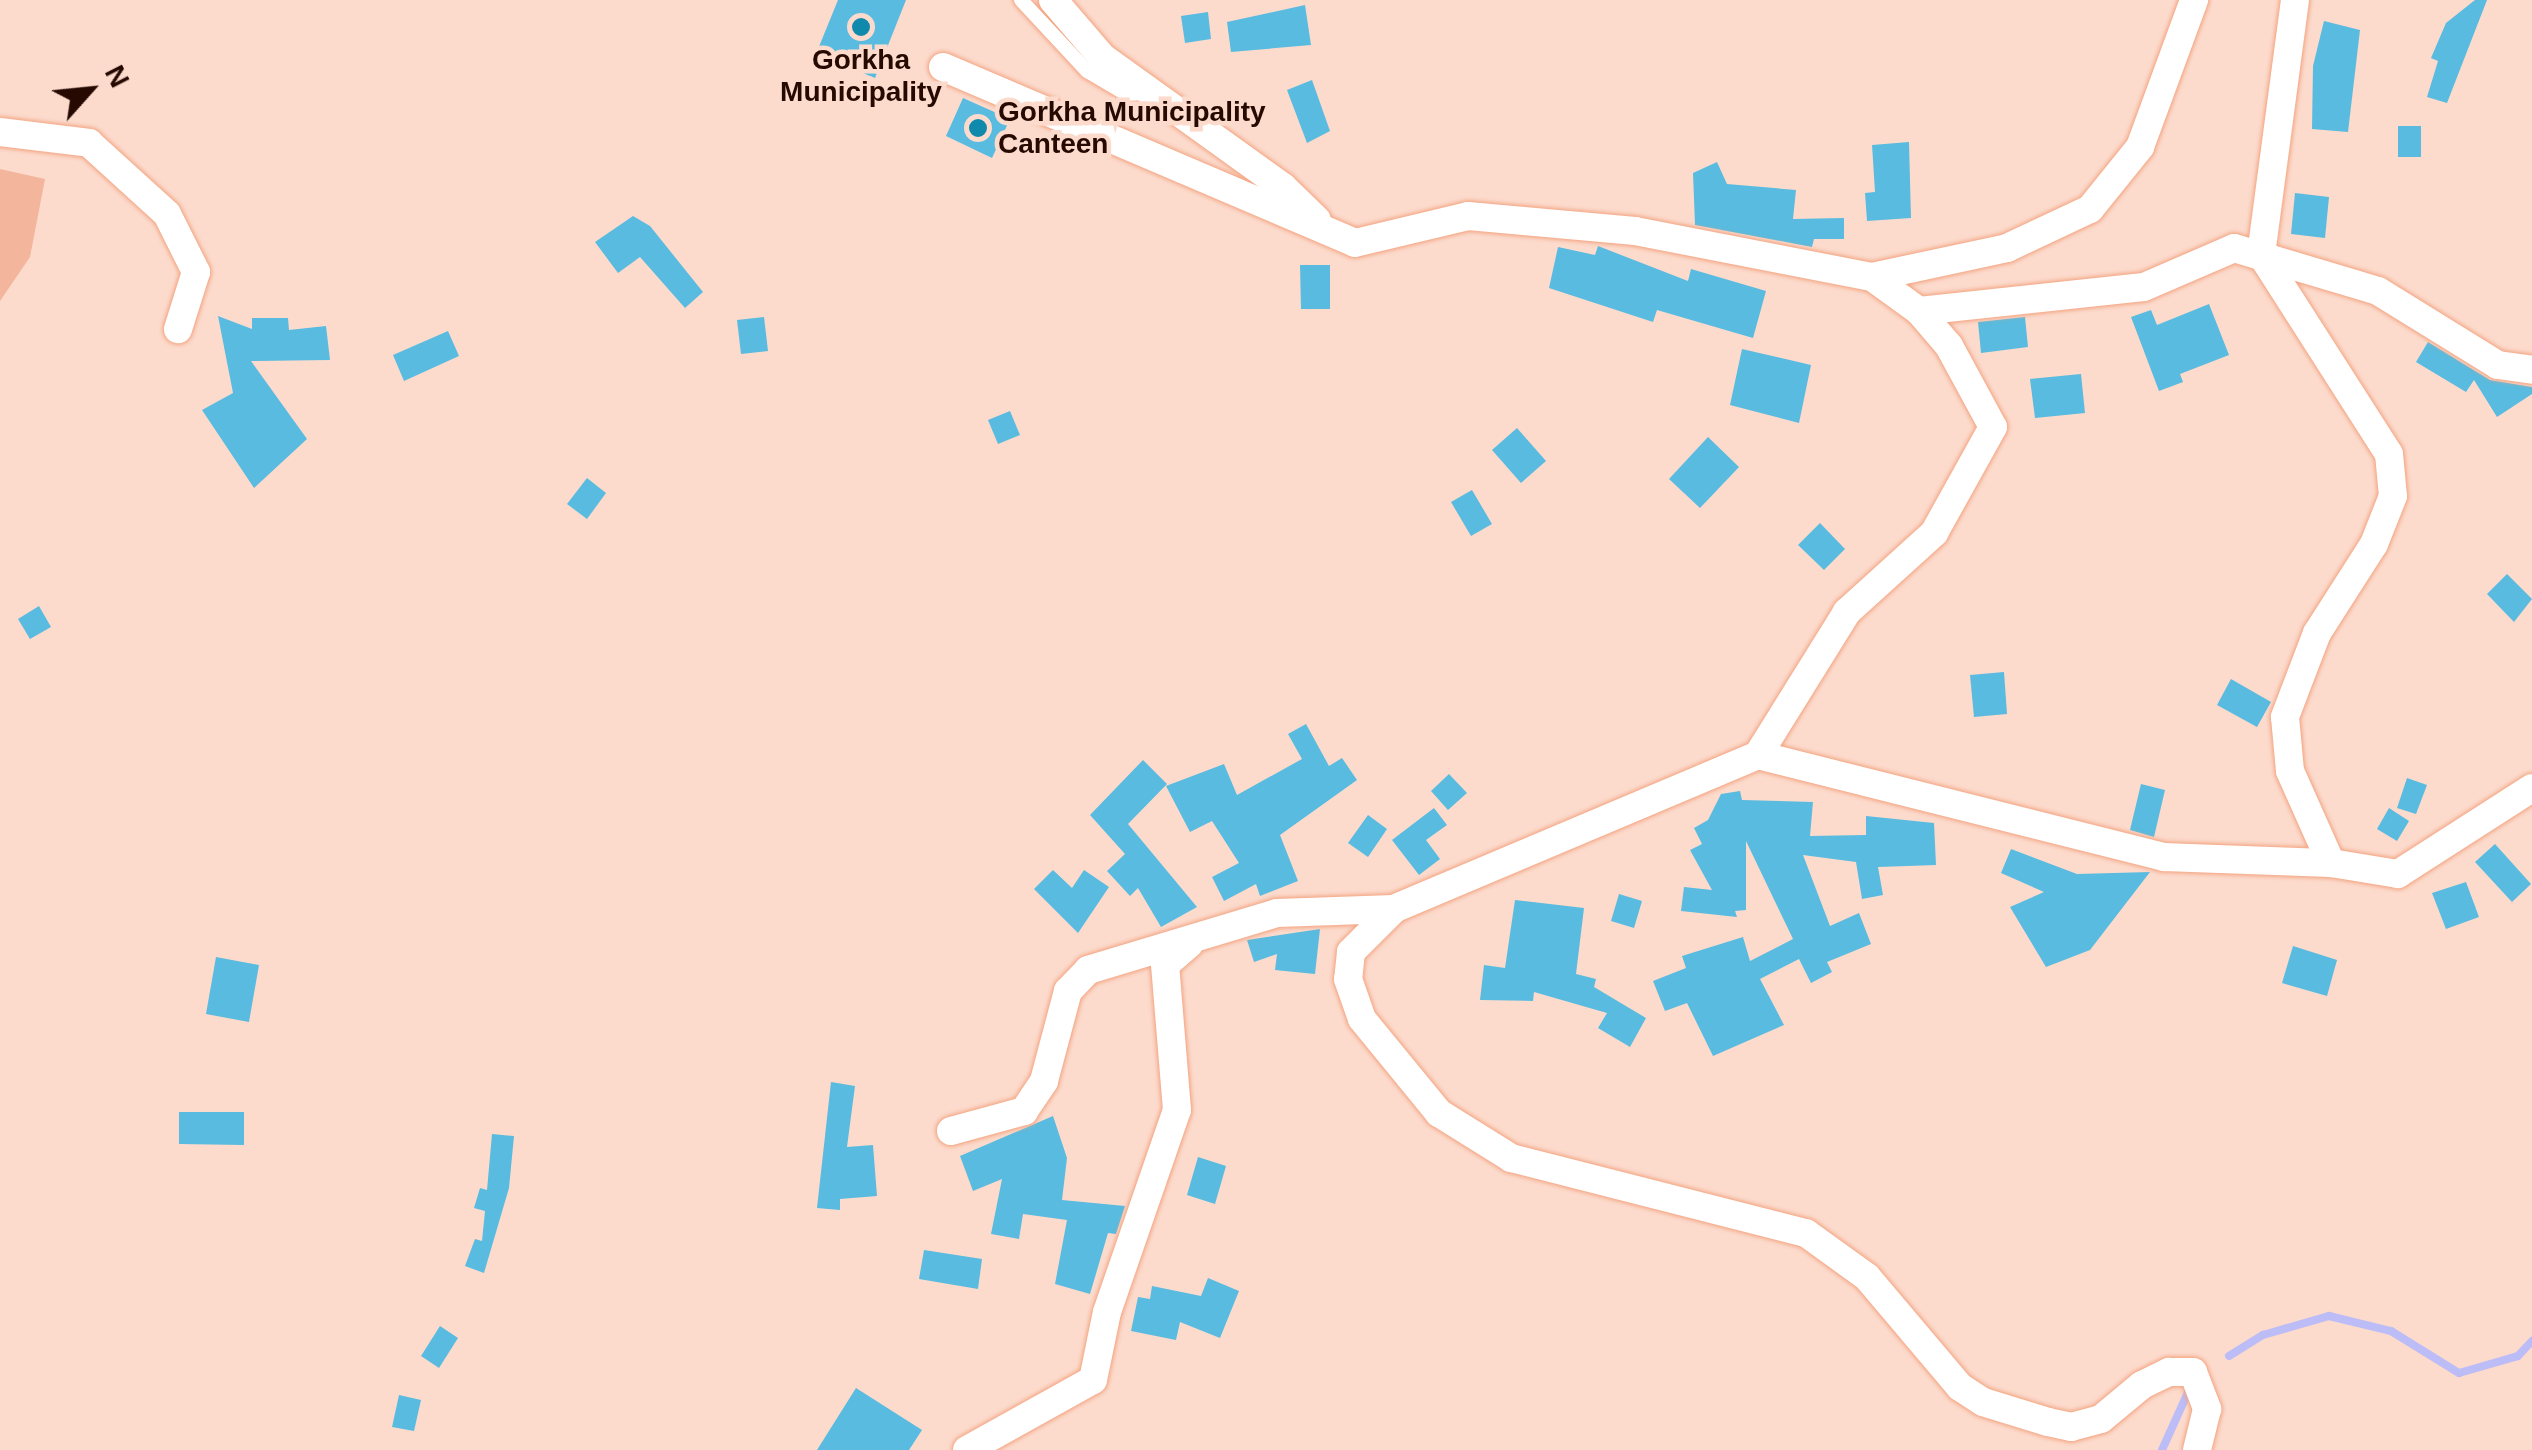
<!DOCTYPE html>
<html>
<head>
<meta charset="utf-8">
<style>
	body { margin:0 }
	#map { position:relative; width:2532px; height:1450px; overflow:hidden; background:#fcdbcd; font-family:Helvetica,sans-serif }
	div>[style] { position:absolute }
	.green>* { inset:0; background:#f3b59b }
	.stream>* { height:8px; margin:-4px; padding:0 4px; transform-origin:4px; border-radius:4px; background:#bcbcf6 }
	.building>* { inset:0; background:#58bbdf }
	.roads { filter:drop-shadow(0 0 2px #f3a481) drop-shadow(0 0 2px #f3a481) }
	.lane>* { height:14px; margin:-7px; padding:0 7px; transform-origin:7px; border-radius:7px; background:#fff }
	.street>* { height:28px; margin:-14px; padding:0 14px; transform-origin:14px; border-radius:14px; background:#fff }
	.dots>* { width:28px; height:28px; translate:-50% -50%; box-sizing:border-box; border:5px solid #fcdbcd; border-radius:50% }
	span { translate:-50% -50%; white-space:nowrap; text-align:center; line-height:1.15; -webkit-text-stroke:9px #fcdbcd; paint-order:stroke }
	.poi-label { font-size:28px; color:#260a01; font-weight:700 }
	.left { translate:0 -50%; text-align:left }
	.north { position:absolute; left:40px; top:40px; width:100px; height:100px; -webkit-text-stroke:8px #fcdbcd; paint-order:stroke; rotate:63deg; font-size:28px; font-weight:700; line-height:40px; text-align:center; color:#260a01 }
	.north::after { content:''; display:block; margin:auto; width:35px; height:45px; background:#260a01; clip-path:polygon(50% 0,100% 100%,50% 72%,0 100%) }
</style>
</head>
<body>
<div id="map">
	<div class="green">
		<div style="clip-path:polygon(0 169px,45px 179px,30px 257px,0 301px)"></div>
	</div>
	<div class="stream">
		<div style="left:2229px;top:1356px;width:40px;rotate:-32deg"></div>
		<div style="left:2263px;top:1335px;width:69px;rotate:-16.1deg"></div>
		<div style="left:2329px;top:1316px;width:64px;rotate:13.6deg"></div>
		<div style="left:2391px;top:1331px;width:80px;rotate:31.7deg"></div>
		<div style="left:2459px;top:1373px;width:61px;rotate:-16.1deg"></div>
		<div style="left:2518px;top:1356px;width:21px;rotate:-47deg"></div>
		<div style="left:2162px;top:1450px;width:66px;rotate:-65.8deg"></div>
	</div>
	<div class="building">
		<div style="clip-path:polygon(838px 0,906px 0,875px 78px,816px 54px)"></div>
		<div style="clip-path:polygon(2475px 0,2487px 0,2447px 103px,2427px 97px,2438px 61px,2431px 58px,2446px 23px)"></div>
		<div style="clip-path:polygon(1305px 5px,1311px 45px,1231px 52px,1227px 22px)"></div>
		<div style="clip-path:polygon(1208px 12px,1211px 39px,1185px 43px,1181px 16px)"></div>
		<div style="clip-path:polygon(2324px 21px,2360px 30px,2348px 132px,2312px 129px,2313px 66px)"></div>
		<div style="clip-path:polygon(1312px 80px,1330px 131px,1307px 143px,1287px 90px)"></div>
		<div style="clip-path:polygon(963px 98px,1010px 119px,992px 158px,946px 136px)"></div>
		<div style="clip-path:polygon(2398px 126px,2421px 126px,2421px 157px,2398px 157px)"></div>
		<div style="clip-path:polygon(1909px 142px,1911px 218px,1867px 221px,1865px 193px,1875px 192px,1872px 145px)"></div>
		<div style="clip-path:polygon(1717px 162px,1727px 184px,1796px 190px,1793px 219px,1844px 218px,1844px 239px,1814px 239px,1812px 247px,1695px 225px,1693px 173px)"></div>
		<div style="clip-path:polygon(2295px 193px,2329px 197px,2325px 238px,2291px 234px)"></div>
		<div style="clip-path:polygon(633px 216px,650px 226px,703px 292px,685px 308px,640px 257px,618px 273px,595px 242px)"></div>
		<div style="clip-path:polygon(1598px 246px,1688px 281px,1691px 269px,1766px 291px,1753px 338px,1657px 310px,1653px 322px,1549px 288px,1558px 247px,1595px 255px)"></div>
		<div style="clip-path:polygon(1300px 265px,1330px 265px,1330px 309px,1301px 309px)"></div>
		<div style="clip-path:polygon(2209px 304px,2229px 355px,2180px 374px,2183px 382px,2159px 391px,2131px 317px,2151px 310px,2157px 325px)"></div>
		<div style="clip-path:polygon(218px 316px,252px 329px,252px 318px,288px 318px,289px 330px,326px 326px,330px 360px,251px 361px,307px 439px,254px 488px,202px 410px,233px 393px)"></div>
		<div style="clip-path:polygon(764px 317px,768px 351px,741px 354px,737px 320px)"></div>
		<div style="clip-path:polygon(2025px 317px,2028px 347px,1981px 353px,1978px 322px)"></div>
		<div style="clip-path:polygon(448px 331px,459px 356px,404px 381px,393px 355px)"></div>
		<div style="clip-path:polygon(2428px 342px,2490px 380px,2532px 387px,2532px 394px,2497px 417px,2474px 380px,2466px 392px,2416px 362px)"></div>
		<div style="clip-path:polygon(1742px 349px,1811px 365px,1799px 423px,1730px 405px)"></div>
		<div style="clip-path:polygon(2081px 374px,2085px 413px,2035px 418px,2030px 379px)"></div>
		<div style="clip-path:polygon(1010px 411px,1020px 435px,998px 444px,988px 420px)"></div>
		<div style="clip-path:polygon(1517px 428px,1546px 461px,1521px 483px,1492px 450px)"></div>
		<div style="clip-path:polygon(1708px 437px,1739px 467px,1700px 508px,1669px 479px)"></div>
		<div style="clip-path:polygon(587px 478px,606px 493px,587px 519px,567px 504px)"></div>
		<div style="clip-path:polygon(1472px 490px,1492px 524px,1471px 536px,1451px 502px)"></div>
		<div style="clip-path:polygon(1820px 523px,1845px 549px,1824px 570px,1798px 545px)"></div>
		<div style="clip-path:polygon(2507px 574px,2532px 599px,2514px 622px,2487px 594px)"></div>
		<div style="clip-path:polygon(39px 606px,51px 627px,30px 639px,18px 619px)"></div>
		<div style="clip-path:polygon(2004px 672px,2007px 714px,1974px 717px,1970px 675px)"></div>
		<div style="clip-path:polygon(2231px 679px,2271px 702px,2257px 727px,2217px 705px)"></div>
		<div style="clip-path:polygon(1306px 724px,1329px 766px,1342px 758px,1357px 780px,1280px 835px,1298px 881px,1260px 896px,1256px 884px,1224px 901px,1212px 877px,1239px 863px,1212px 821px,1190px 832px,1166px 786px,1224px 764px,1237px 795px,1302px 759px,1288px 734px)"></div>
		<div style="clip-path:polygon(1143px 760px,1167px 784px,1128px 824px,1197px 907px,1161px 927px,1138px 888px,1130px 896px,1107px 871px,1125px 854px,1090px 815px)"></div>
		<div style="clip-path:polygon(1449px 774px,1467px 793px,1448px 810px,1431px 791px)"></div>
		<div style="clip-path:polygon(2407px 778px,2427px 785px,2416px 814px,2397px 808px)"></div>
		<div style="clip-path:polygon(2141px 784px,2165px 790px,2154px 837px,2130px 830px)"></div>
		<div style="clip-path:polygon(1740px 791px,1742px 800px,1813px 802px,1810px 836px,1866px 835px,1866px 816px,1934px 823px,1936px 865px,1878px 867px,1883px 895px,1862px 899px,1856px 862px,1803px 855px,1830px 926px,1859px 913px,1871px 944px,1827px 962px,1832px 972px,1811px 983px,1799px 959px,1760px 979px,1784px 1025px,1713px 1056px,1687px 1003px,1665px 1011px,1653px 981px,1686px 968px,1682px 956px,1743px 937px,1750px 961px,1793px 939px,1746px 841px,1746px 910px,1735px 911px,1737px 917px,1681px 911px,1684px 887px,1712px 890px,1690px 850px,1702px 844px,1694px 828px,1708px 820px,1721px 794px)"></div>
		<div style="clip-path:polygon(1434px 808px,1447px 825px,1426px 840px,1440px 859px,1419px 875px,1392px 840px)"></div>
		<div style="clip-path:polygon(2389px 808px,2409px 821px,2397px 841px,2377px 829px)"></div>
		<div style="clip-path:polygon(1368px 815px,1387px 829px,1368px 857px,1348px 843px)"></div>
		<div style="clip-path:polygon(2495px 844px,2531px 884px,2512px 902px,2475px 862px)"></div>
		<div style="clip-path:polygon(2011px 849px,2077px 874px,2150px 872px,2090px 950px,2046px 967px,2010px 907px,2044px 892px,2001px 873px)"></div>
		<div style="clip-path:polygon(1053px 870px,1072px 888px,1084px 870px,1109px 887px,1078px 933px,1034px 889px)"></div>
		<div style="clip-path:polygon(2466px 882px,2479px 917px,2446px 929px,2432px 893px)"></div>
		<div style="clip-path:polygon(1619px 894px,1642px 901px,1634px 928px,1611px 921px)"></div>
		<div style="clip-path:polygon(1515px 900px,1584px 908px,1576px 974px,1596px 979px,1594px 987px,1646px 1018px,1630px 1047px,1598px 1028px,1607px 1013px,1534px 992px,1533px 1001px,1480px 1000px,1484px 965px,1505px 968px)"></div>
		<div style="clip-path:polygon(1320px 929px,1315px 974px,1275px 970px,1277px 954px,1254px 962px,1247px 940px)"></div>
		<div style="clip-path:polygon(2293px 946px,2337px 960px,2327px 996px,2282px 983px)"></div>
		<div style="clip-path:polygon(216px 957px,259px 965px,249px 1022px,206px 1014px)"></div>
		<div style="clip-path:polygon(831px 1082px,855px 1086px,847px 1147px,873px 1145px,877px 1196px,840px 1199px,840px 1210px,817px 1208px)"></div>
		<div style="clip-path:polygon(179px 1112px,244px 1112px,244px 1145px,179px 1144px)"></div>
		<div style="clip-path:polygon(1053px 1116px,1067px 1158px,1062px 1200px,1125px 1206px,1116px 1234px,1108px 1233px,1090px 1294px,1055px 1284px,1067px 1220px,1023px 1214px,1019px 1239px,991px 1234px,1002px 1179px,973px 1191px,960px 1156px)"></div>
		<div style="clip-path:polygon(492px 1134px,514px 1136px,509px 1188px,484px 1273px,465px 1266px,475px 1239px,482px 1241px,485px 1211px,474px 1208px,480px 1188px,487px 1190px)"></div>
		<div style="clip-path:polygon(1198px 1157px,1226px 1166px,1215px 1204px,1187px 1195px)"></div>
		<div style="clip-path:polygon(924px 1250px,982px 1259px,978px 1289px,919px 1279px)"></div>
		<div style="clip-path:polygon(1208px 1278px,1239px 1291px,1220px 1338px,1180px 1322px,1176px 1340px,1131px 1331px,1138px 1297px,1150px 1299px,1152px 1286px,1201px 1296px)"></div>
		<div style="clip-path:polygon(440px 1326px,458px 1338px,439px 1368px,421px 1356px)"></div>
		<div style="clip-path:polygon(856px 1388px,922px 1430px,909px 1450px,817px 1450px)"></div>
		<div style="clip-path:polygon(399px 1395px,421px 1400px,414px 1431px,392px 1427px)"></div>
	</div>
	<div class="roads">
		<div class="lane">
			<div style="left:1021px;top:0;width:97px;rotate:47.1deg"></div>
			<div style="left:1087px;top:71px;width:45px;rotate:30.5deg"></div>
			<div style="left:1126px;top:94px;width:19px;rotate:-3deg"></div>
		</div>
		<div class="street">
			<div style="left:1053px;top:0;width:75px;rotate:49.3deg"></div>
			<div style="left:1102px;top:57px;width:223px;rotate:35.7deg"></div>
			<div style="left:1283px;top:187px;width:47px;rotate:44.1deg"></div>
			<div style="left:2295px;top:0;width:256px;rotate:97.6deg"></div>
			<div style="left:2261px;top:254px;width:237px;rotate:57.4deg"></div>
			<div style="left:2389px;top:454px;width:42px;rotate:84.6deg"></div>
			<div style="left:2393px;top:496px;width:52px;rotate:111.6deg"></div>
			<div style="left:2374px;top:544px;width:106px;rotate:122.6deg"></div>
			<div style="left:2317px;top:633px;width:90px;rotate:110.9deg"></div>
			<div style="left:2285px;top:717px;width:54px;rotate:84.7deg"></div>
			<div style="left:2290px;top:771px;width:101px;rotate:66deg"></div>
			<div style="left:2331px;top:863px;width:68px;rotate:9.3deg"></div>
			<div style="left:2398px;top:874px;width:159px;rotate:-32.7deg"></div>
			<div style="left:943px;top:67px;width:448px;rotate:23.1deg"></div>
			<div style="left:1355px;top:243px;width:116px;rotate:-13.4deg"></div>
			<div style="left:1468px;top:216px;width:168px;rotate:5.1deg"></div>
			<div style="left:1635px;top:231px;width:241px;rotate:11deg"></div>
			<div style="left:1872px;top:277px;width:58px;rotate:35.9deg"></div>
			<div style="left:1919px;top:311px;width:46px;rotate:49.4deg"></div>
			<div style="left:1949px;top:346px;width:92px;rotate:61.5deg"></div>
			<div style="left:1993px;top:427px;width:121px;rotate:119.1deg"></div>
			<div style="left:1934px;top:533px;width:118px;rotate:137.8deg"></div>
			<div style="left:1847px;top:612px;width:168px;rotate:121.9deg"></div>
			<div style="left:1758px;top:755px;width:395px;rotate:157.1deg"></div>
			<div style="left:1394px;top:909px;width:61px;rotate:135deg"></div>
			<div style="left:1351px;top:952px;width:27px;rotate:96deg"></div>
			<div style="left:1348px;top:979px;width:42px;rotate:70.7deg"></div>
			<div style="left:1362px;top:1019px;width:122px;rotate:50.7deg"></div>
			<div style="left:1439px;top:1113px;width:85px;rotate:32deg"></div>
			<div style="left:1511px;top:1158px;width:304px;rotate:14.3deg"></div>
			<div style="left:1806px;top:1233px;width:75px;rotate:35.8deg"></div>
			<div style="left:1867px;top:1277px;width:144px;rotate:49.8deg"></div>
			<div style="left:1960px;top:1387px;width:27px;rotate:33deg"></div>
			<div style="left:1983px;top:1402px;width:68px;rotate:17.1deg"></div>
			<div style="left:2048px;top:1422px;width:24px;rotate:12deg"></div>
			<div style="left:2071px;top:1427px;width:31px;rotate:-15deg"></div>
			<div style="left:2101px;top:1419px;width:53px;rotate:-39.7deg"></div>
			<div style="left:2142px;top:1385px;width:30px;rotate:-26deg"></div>
			<div style="left:2169px;top:1372px;width:24px"></div>
			<div style="left:2193px;top:1372px;width:40px;rotate:69deg"></div>
			<div style="left:2207px;top:1409px;width:42px;rotate:103.7deg"></div>
			<div style="left:0;top:132px;width:90px;rotate:7deg"></div>
			<div style="left:89px;top:143px;width:105px;rotate:42.3deg"></div>
			<div style="left:167px;top:214px;width:65px;rotate:63.4deg"></div>
			<div style="left:196px;top:272px;width:60px;rotate:107.5deg"></div>
			<div style="left:1872px;top:277px;width:138px;rotate:-12.1deg"></div>
			<div style="left:2007px;top:248px;width:92px;rotate:-25.2deg"></div>
			<div style="left:2090px;top:209px;width:80px;rotate:-51.1deg"></div>
			<div style="left:2140px;top:147px;width:157px;rotate:-69.8deg"></div>
			<div style="left:1919px;top:311px;width:226px;rotate:-6.1deg"></div>
			<div style="left:2144px;top:287px;width:98px;rotate:-23.4deg"></div>
			<div style="left:2234px;top:248px;width:150px;rotate:16.6deg"></div>
			<div style="left:2378px;top:291px;width:141px;rotate:31.7deg"></div>
			<div style="left:2498px;top:365px;width:34px;rotate:8deg"></div>
			<div style="left:1758px;top:755px;width:419px;rotate:14.1deg"></div>
			<div style="left:2164px;top:857px;width:167px;rotate:2.1deg"></div>
			<div style="left:951px;top:1131px;width:76px;rotate:-15.3deg"></div>
			<div style="left:1024px;top:1111px;width:36px;rotate:-56deg"></div>
			<div style="left:1044px;top:1081px;width:93px;rotate:-75.1deg"></div>
			<div style="left:1068px;top:991px;width:29px;rotate:-46deg"></div>
			<div style="left:1088px;top:970px;width:197px;rotate:-16.8deg"></div>
			<div style="left:1277px;top:913px;width:117px;rotate:-2deg"></div>
			<div style="left:967px;top:1450px;width:144px;rotate:-29.1deg"></div>
			<div style="left:1093px;top:1380px;width:69px;rotate:-78.4deg"></div>
			<div style="left:1107px;top:1312px;width:214px;rotate:-70.9deg"></div>
			<div style="left:1177px;top:1110px;width:145px;rotate:-94.7deg"></div>
			<div style="left:1165px;top:965px;width:32px;rotate:-41deg"></div>
		</div>
	</div>
	<div class="dots">
		<div style="left:861px;top:27px;background:#0f89ac"></div>
		<div style="left:978px;top:128px;background:#0f89ac"></div>
	</div>
	<div class="poi-label">
		<span style="left:861px;top:76px">Gorkha<br>Municipality</span>
		<span class="left" style="left:998px;top:128px">Gorkha Municipality<br>Canteen</span>
	</div>
	<div class="north">N</div>
</div>
</body>
</html>
